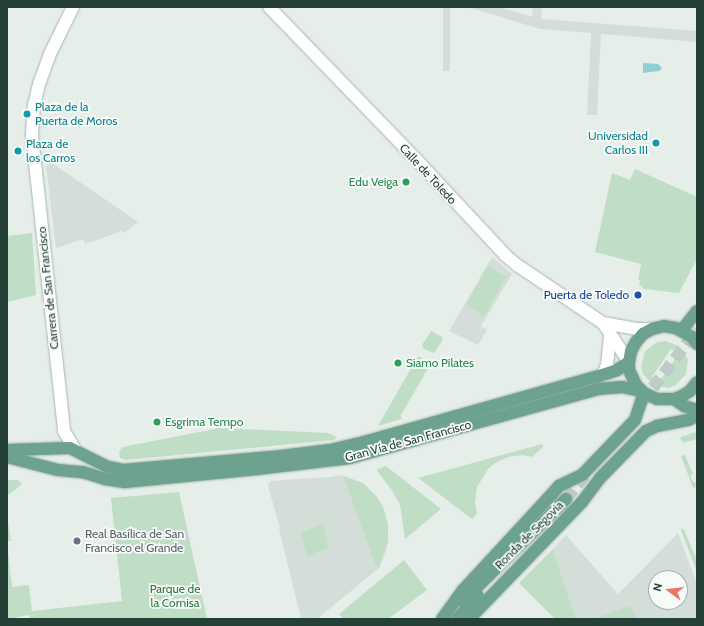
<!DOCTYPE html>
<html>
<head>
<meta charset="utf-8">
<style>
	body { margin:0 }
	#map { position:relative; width:704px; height:626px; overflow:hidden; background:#e6eeea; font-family:Cabin,sans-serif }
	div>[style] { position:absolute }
	.built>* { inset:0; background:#d4ded8 }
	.green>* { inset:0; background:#c0dec5 }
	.water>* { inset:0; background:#91ced1 }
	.major-tunnel>* { height:12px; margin-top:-6px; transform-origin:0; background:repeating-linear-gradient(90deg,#bfcbc6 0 12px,transparent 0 18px) }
	.roads { filter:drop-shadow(0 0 1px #a8b6b0) drop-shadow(0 0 1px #a8b6b0) }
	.minor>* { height:12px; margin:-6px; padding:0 6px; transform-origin:6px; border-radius:6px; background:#fff }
	.major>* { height:12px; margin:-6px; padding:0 6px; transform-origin:6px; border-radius:6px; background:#6da28e }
	.dots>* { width:11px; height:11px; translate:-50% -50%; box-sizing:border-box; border:2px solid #f7fbf8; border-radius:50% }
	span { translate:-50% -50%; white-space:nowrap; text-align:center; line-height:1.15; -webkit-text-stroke:3.5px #f7fbf8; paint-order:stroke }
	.culture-label { font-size:12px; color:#0d838f }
	.left { translate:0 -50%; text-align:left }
	.right { translate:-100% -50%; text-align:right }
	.street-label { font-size:12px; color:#254036 }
	.leisure-label { font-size:12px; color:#27864d }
	.transit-label { font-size:12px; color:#164399 }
	.worship-label { font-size:12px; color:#5b616d }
	.park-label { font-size:12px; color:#317643 }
	.frame { position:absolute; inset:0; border:8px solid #254036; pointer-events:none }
	.north { position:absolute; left:648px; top:570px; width:40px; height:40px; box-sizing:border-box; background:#f7fbf8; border:1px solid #a3b0aa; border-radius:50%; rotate:285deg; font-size:11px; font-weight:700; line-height:16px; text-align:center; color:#254036 }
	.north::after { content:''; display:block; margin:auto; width:14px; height:18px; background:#ed7766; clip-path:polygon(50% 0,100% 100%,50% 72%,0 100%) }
</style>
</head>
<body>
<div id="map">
	<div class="built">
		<div style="clip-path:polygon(443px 7px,450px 7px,450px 71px,443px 71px)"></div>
		<div style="clip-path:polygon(468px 7px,500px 7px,532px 17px,533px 7px,542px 7px,541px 19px,697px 31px,697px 42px,601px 34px,597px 115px,587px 115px,591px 33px,540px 29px)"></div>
		<div style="clip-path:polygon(52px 163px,115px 206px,138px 222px,124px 233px,122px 231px,85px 244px,83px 239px,56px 248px,46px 166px)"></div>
		<div style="clip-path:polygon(492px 257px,512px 274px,481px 326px,487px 330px,478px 345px,449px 331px)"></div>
		<div style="clip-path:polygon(341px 475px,363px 483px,377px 497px,383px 507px,388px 525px,388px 541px,386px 552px,379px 568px,317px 619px,301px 619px,279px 529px,280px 528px,268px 486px,270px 481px,325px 477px,325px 478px)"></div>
		<div style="clip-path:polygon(evenodd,678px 533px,697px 584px,697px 619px,576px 619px,553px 549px,566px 535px,618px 594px,678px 533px,656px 578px,680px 578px,680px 602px,656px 602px,656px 578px)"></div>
	</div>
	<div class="green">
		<div style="clip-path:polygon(635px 169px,697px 197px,697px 259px,679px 293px,644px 289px,639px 284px,640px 280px,638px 280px,641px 264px,595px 252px,612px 173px,630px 180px)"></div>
		<div style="clip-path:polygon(32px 233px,36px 295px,7px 302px,7px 236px)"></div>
		<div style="clip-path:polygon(488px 266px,506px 277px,484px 316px,466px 305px)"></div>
		<div style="clip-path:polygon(431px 331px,442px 337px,443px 340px,434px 353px,424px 349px,422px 345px)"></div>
		<div style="clip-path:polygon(evenodd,665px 341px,679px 346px,688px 359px,686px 374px,676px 385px,668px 388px,653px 385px,643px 374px,641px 366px,645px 351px,657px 342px,665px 341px,671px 349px,677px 352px,678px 354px,666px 373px,659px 381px,657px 382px,652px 377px,671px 349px)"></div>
		<div style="clip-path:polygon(418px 356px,431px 363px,401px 415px,402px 419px,378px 426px)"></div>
		<div style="clip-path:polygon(220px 428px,328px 433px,337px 437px,334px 440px,126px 460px,120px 458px,119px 452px,122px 447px)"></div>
		<div style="clip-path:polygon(695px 432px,697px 439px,683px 443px,680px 438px,681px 437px)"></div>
		<div style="clip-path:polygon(542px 444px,543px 447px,532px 457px,523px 455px,508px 457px,495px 463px,488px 469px,477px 487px,475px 503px,477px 514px,472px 519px,418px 478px)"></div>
		<div style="clip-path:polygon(685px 455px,693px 474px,690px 475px,693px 482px,695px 482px,697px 486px,693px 488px,681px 456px)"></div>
		<div style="clip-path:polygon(386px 466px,441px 509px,405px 539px,400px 505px,391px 489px,377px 471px,378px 469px)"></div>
		<div style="clip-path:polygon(343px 476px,363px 483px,377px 497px,383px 507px,388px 525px,388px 541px,379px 568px,375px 563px)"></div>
		<div style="clip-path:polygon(7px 480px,18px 480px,22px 484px,7px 496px)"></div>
		<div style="clip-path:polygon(179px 492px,207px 619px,30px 619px,29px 615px,7px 619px,7px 516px,11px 541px,7px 541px,12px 587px,29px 585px,32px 611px,122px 601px,111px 498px)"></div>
		<div style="clip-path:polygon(323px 524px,329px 548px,307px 556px,301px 533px)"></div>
		<div style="clip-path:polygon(683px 528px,697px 560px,697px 572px,681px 530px)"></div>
		<div style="clip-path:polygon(553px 549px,576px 619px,555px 619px,519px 583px)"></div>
		<div style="clip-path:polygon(404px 560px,427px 590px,388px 619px,343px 619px,339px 614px)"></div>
		<div style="clip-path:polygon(631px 606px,636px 619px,599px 619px,599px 617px)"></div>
	</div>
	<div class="water">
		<div style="clip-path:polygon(643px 63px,658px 64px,662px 68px,659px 71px,643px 73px)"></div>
	</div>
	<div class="major-tunnel">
		<div style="left:642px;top:402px;width:91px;rotate:-52.6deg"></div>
		<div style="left:566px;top:499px;width:35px;rotate:-51deg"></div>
	</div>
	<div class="roads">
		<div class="minor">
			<div style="left:73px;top:7px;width:52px;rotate:116.1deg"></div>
			<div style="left:50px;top:54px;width:32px;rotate:110deg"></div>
			<div style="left:39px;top:84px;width:22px;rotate:103deg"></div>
			<div style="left:34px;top:105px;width:30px;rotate:94deg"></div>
			<div style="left:32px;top:135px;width:298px;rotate:83.8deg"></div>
			<div style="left:64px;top:431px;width:21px;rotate:59deg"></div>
			<div style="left:269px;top:7px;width:210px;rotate:46deg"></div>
			<div style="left:415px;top:158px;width:132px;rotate:47.1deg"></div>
			<div style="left:505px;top:255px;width:16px;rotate:40deg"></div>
			<div style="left:517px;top:265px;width:104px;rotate:34deg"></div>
			<div style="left:603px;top:323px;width:34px;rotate:10deg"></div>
			<div style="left:636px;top:329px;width:16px"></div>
			<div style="left:603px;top:323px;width:47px;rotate:56.3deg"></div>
			<div style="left:603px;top:375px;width:11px;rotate:-68deg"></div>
			<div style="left:607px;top:365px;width:31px;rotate:-84deg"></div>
		</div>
		<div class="major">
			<div style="left:682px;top:330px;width:24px;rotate:-52deg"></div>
			<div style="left:697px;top:344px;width:9px;rotate:-126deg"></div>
			<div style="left:692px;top:337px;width:18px;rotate:-151deg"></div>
			<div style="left:676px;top:328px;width:12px;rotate:-171deg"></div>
			<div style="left:664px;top:326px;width:12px;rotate:166deg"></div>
			<div style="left:652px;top:329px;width:10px;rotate:151deg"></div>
			<div style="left:643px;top:334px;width:11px;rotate:131deg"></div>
			<div style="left:636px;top:342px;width:10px;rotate:119deg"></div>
			<div style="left:631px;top:351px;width:11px;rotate:100deg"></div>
			<div style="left:629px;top:362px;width:8px;rotate:90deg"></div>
			<div style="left:629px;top:370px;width:17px;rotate:65deg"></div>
			<div style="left:636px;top:385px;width:11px;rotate:45deg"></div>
			<div style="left:644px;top:393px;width:14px;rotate:25deg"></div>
			<div style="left:657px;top:399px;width:17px"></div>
			<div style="left:674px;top:399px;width:9px;rotate:-21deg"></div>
			<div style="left:682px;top:396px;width:9px;rotate:-32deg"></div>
			<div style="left:690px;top:391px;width:11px;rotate:-52deg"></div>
			<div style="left:674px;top:399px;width:12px;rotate:35deg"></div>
			<div style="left:684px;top:406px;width:14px;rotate:17deg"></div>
			<div style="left:7px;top:450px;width:63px;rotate:-1.8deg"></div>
			<div style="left:70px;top:448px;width:42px;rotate:26.6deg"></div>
			<div style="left:108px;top:467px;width:15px;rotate:11deg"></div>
			<div style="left:123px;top:470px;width:151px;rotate:-5deg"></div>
			<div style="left:273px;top:457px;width:57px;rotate:-7deg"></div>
			<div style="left:330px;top:450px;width:35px;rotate:-13deg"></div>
			<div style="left:364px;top:442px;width:241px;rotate:-15.7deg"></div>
			<div style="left:596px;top:377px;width:22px;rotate:-18deg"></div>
			<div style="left:617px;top:370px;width:14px;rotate:-34deg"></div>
			<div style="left:7px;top:457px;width:53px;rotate:14.3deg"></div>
			<div style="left:58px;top:470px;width:25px;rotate:5deg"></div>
			<div style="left:83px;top:472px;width:23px;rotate:18deg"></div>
			<div style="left:105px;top:479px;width:20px;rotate:9deg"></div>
			<div style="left:125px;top:482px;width:133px;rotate:-5.6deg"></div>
			<div style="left:257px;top:469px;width:94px;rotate:-6.7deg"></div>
			<div style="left:350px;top:458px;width:257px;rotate:-15.5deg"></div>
			<div style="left:598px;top:389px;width:24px;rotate:-5deg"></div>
			<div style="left:622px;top:387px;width:19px;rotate:12deg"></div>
			<div style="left:463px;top:601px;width:145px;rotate:-44.7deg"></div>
			<div style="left:442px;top:619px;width:36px;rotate:-54deg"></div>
			<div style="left:463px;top:590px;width:131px;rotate:-47.2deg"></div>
			<div style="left:552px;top:494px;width:11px;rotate:-49deg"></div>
			<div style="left:559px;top:486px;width:25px;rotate:-26deg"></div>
			<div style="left:582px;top:475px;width:76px;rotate:-46.1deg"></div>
			<div style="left:635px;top:420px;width:28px;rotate:-72deg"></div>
			<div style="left:457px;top:619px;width:31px;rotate:-48deg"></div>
			<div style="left:469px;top:619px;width:163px;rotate:-46deg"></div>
			<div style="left:582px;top:502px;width:31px;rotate:-53deg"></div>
			<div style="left:601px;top:477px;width:64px;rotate:-45.6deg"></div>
			<div style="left:646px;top:431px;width:12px;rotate:-24deg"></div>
			<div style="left:657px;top:426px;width:32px;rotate:-11deg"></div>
			<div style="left:688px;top:420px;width:10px;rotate:-24deg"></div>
		</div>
	</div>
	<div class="dots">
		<div style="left:27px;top:114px;background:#0f9aa8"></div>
		<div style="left:656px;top:143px;background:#0f9aa8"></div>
		<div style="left:18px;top:151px;background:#0f9aa8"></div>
		<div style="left:406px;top:182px;background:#2e9e5b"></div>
		<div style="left:638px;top:295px;background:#1a4fb4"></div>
		<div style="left:398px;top:363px;background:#2e9e5b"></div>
		<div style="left:157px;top:422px;background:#2e9e5b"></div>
		<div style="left:77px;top:541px;background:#6b7280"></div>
	</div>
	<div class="culture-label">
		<span class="left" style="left:35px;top:114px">Plaza de la<br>Puerta de Moros</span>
		<span class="right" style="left:648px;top:143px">Universidad<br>Carlos III</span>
		<span class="left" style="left:26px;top:151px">Plaza de<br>los Carros</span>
	</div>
	<div class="street-label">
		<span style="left:428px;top:174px;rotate:47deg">Calle de Toledo</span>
		<span style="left:48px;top:288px;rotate:-96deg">Carrera de San Francisco</span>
		<span style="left:408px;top:441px;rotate:-15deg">Gran Vía de San Francisco</span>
		<span style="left:529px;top:535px;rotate:-45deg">Ronda de Segovia</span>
	</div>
	<div class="leisure-label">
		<span class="right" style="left:398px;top:182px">Edu Veiga</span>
		<span class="left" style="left:406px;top:363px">Siamo Pilates</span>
		<span class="left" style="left:165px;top:422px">Esgrima Tempo</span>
	</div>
	<div class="transit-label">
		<span class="right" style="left:629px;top:295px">Puerta de Toledo</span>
	</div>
	<div class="worship-label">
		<span class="left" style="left:85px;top:541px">Real Basílica de San<br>Francisco el Grande</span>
	</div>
	<div class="park-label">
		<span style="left:175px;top:596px">Parque de<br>la Cornisa</span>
	</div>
	<div class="frame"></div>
	<div class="north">N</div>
</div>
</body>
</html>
